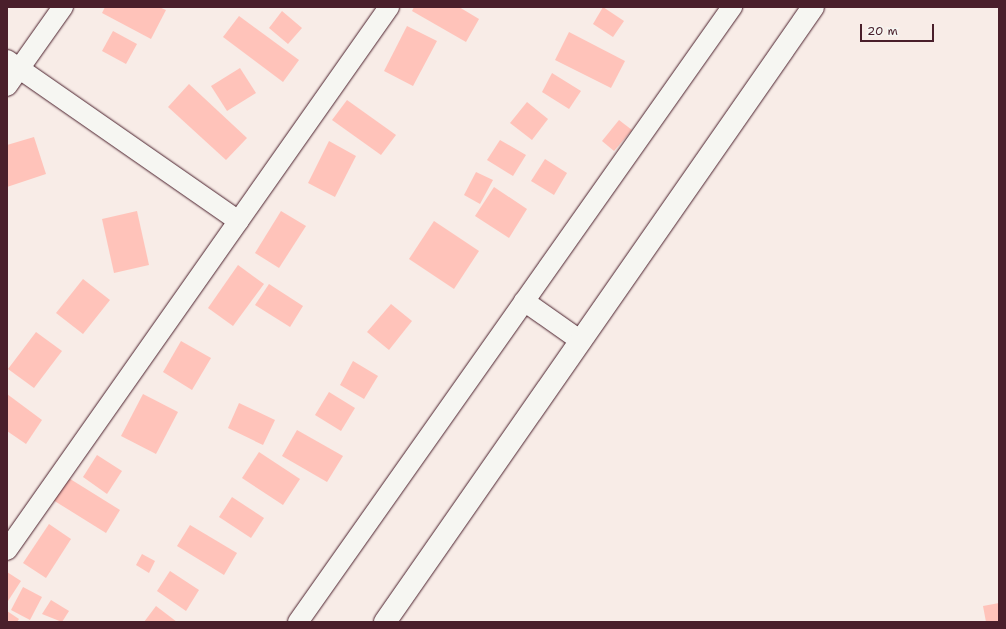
<!DOCTYPE html>
<html>
<head>
<meta charset="utf-8">
<style>
	body { margin:0 }
	#map { position:relative; width:1006px; height:629px; overflow:hidden; background:#f8ece7; font-family:"Shantell Sans",sans-serif }
	div>[style] { position:absolute }
	.building>* { inset:0; background:#ffc3ba }
	.roads { filter:drop-shadow(0 0 1px #4a1f2b) drop-shadow(0 0 1px #4a1f2b) }
	.minor>* { height:20px; margin:-10px; padding:0 10px; transform-origin:10px; border-radius:10px; background:#f6f6f2 }
	.secondary>* { height:22px; margin:-11px; padding:0 11px; transform-origin:11px; border-radius:11px; background:#f6f6f2 }
	span { translate:-50% -50%; white-space:nowrap; text-align:center; line-height:1.15; -webkit-text-stroke:3px #f6f6f2; paint-order:stroke }
	.frame { position:absolute; inset:0; border:8px solid #4a1f2b; pointer-events:none }
	.scale { position:absolute; left:860px; top:24px; width:74px; height:18px; box-sizing:border-box; border:2px solid #4a1f2b; border-top:0; padding-left:5px; font-size:12px; line-height:14px; white-space:nowrap; color:#4a1f2b; -webkit-text-stroke:3px #f6f6f2; paint-order:stroke }
</style>
</head>
<body>
<div id="map">
	<div class="building">
		<div style="clip-path:polygon(105px 7px,159px 7px,166px 10px,151px 39px,102px 13px)"></div>
		<div style="clip-path:polygon(414px 7px,459px 7px,479px 19px,466px 42px,412px 11px)"></div>
		<div style="clip-path:polygon(603px 7px,624px 21px,613px 37px,593px 24px)"></div>
		<div style="clip-path:polygon(282px 11px,302px 28px,288px 44px,269px 28px)"></div>
		<div style="clip-path:polygon(239px 16px,299px 60px,283px 82px,223px 37px)"></div>
		<div style="clip-path:polygon(407px 26px,437px 41px,413px 86px,384px 71px)"></div>
		<div style="clip-path:polygon(113px 31px,137px 44px,126px 64px,102px 51px)"></div>
		<div style="clip-path:polygon(569px 32px,625px 61px,611px 88px,555px 60px)"></div>
		<div style="clip-path:polygon(240px 68px,256px 93px,227px 111px,211px 86px)"></div>
		<div style="clip-path:polygon(552px 73px,581px 91px,569px 109px,542px 92px)"></div>
		<div style="clip-path:polygon(189px 84px,247px 138px,226px 160px,168px 107px)"></div>
		<div style="clip-path:polygon(347px 100px,396px 135px,381px 155px,332px 120px)"></div>
		<div style="clip-path:polygon(527px 102px,548px 119px,532px 140px,510px 123px)"></div>
		<div style="clip-path:polygon(619px 120px,632px 130px,614px 151px,602px 141px)"></div>
		<div style="clip-path:polygon(34px 137px,46px 174px,7px 187px,7px 145px)"></div>
		<div style="clip-path:polygon(500px 140px,526px 155px,513px 176px,487px 160px)"></div>
		<div style="clip-path:polygon(329px 141px,356px 156px,335px 197px,308px 183px)"></div>
		<div style="clip-path:polygon(545px 159px,567px 173px,554px 195px,531px 181px)"></div>
		<div style="clip-path:polygon(476px 172px,493px 180px,480px 204px,464px 195px)"></div>
		<div style="clip-path:polygon(494px 187px,527px 209px,509px 238px,475px 216px)"></div>
		<div style="clip-path:polygon(137px 211px,149px 265px,114px 273px,102px 219px)"></div>
		<div style="clip-path:polygon(281px 211px,306px 226px,279px 268px,255px 253px)"></div>
		<div style="clip-path:polygon(434px 221px,479px 251px,454px 289px,409px 259px)"></div>
		<div style="clip-path:polygon(238px 265px,264px 284px,233px 326px,208px 308px)"></div>
		<div style="clip-path:polygon(83px 279px,110px 300px,83px 334px,56px 313px)"></div>
		<div style="clip-path:polygon(269px 284px,303px 306px,290px 327px,255px 305px)"></div>
		<div style="clip-path:polygon(391px 304px,412px 321px,389px 350px,367px 332px)"></div>
		<div style="clip-path:polygon(36px 332px,62px 351px,34px 388px,8px 369px)"></div>
		<div style="clip-path:polygon(181px 341px,211px 358px,192px 390px,163px 372px)"></div>
		<div style="clip-path:polygon(353px 361px,378px 376px,364px 399px,340px 385px)"></div>
		<div style="clip-path:polygon(329px 392px,355px 408px,341px 431px,315px 415px)"></div>
		<div style="clip-path:polygon(7px 394px,42px 420px,26px 444px,7px 431px)"></div>
		<div style="clip-path:polygon(143px 394px,178px 412px,156px 454px,121px 436px)"></div>
		<div style="clip-path:polygon(239px 403px,275px 420px,263px 445px,228px 428px)"></div>
		<div style="clip-path:polygon(297px 430px,343px 456px,327px 482px,282px 456px)"></div>
		<div style="clip-path:polygon(259px 452px,300px 479px,283px 505px,242px 478px)"></div>
		<div style="clip-path:polygon(97px 455px,122px 471px,107px 494px,83px 477px)"></div>
		<div style="clip-path:polygon(67px 477px,120px 510px,106px 533px,53px 500px)"></div>
		<div style="clip-path:polygon(232px 497px,264px 518px,251px 538px,219px 517px)"></div>
		<div style="clip-path:polygon(49px 524px,71px 539px,46px 578px,23px 563px)"></div>
		<div style="clip-path:polygon(190px 525px,237px 553px,224px 575px,177px 546px)"></div>
		<div style="clip-path:polygon(142px 554px,155px 561px,149px 573px,136px 565px)"></div>
		<div style="clip-path:polygon(170px 571px,199px 590px,186px 611px,157px 591px)"></div>
		<div style="clip-path:polygon(7px 572px,21px 581px,8px 601px,7px 600px)"></div>
		<div style="clip-path:polygon(23px 587px,42px 597px,30px 620px,11px 610px)"></div>
		<div style="clip-path:polygon(51px 600px,69px 611px,62px 622px,42px 614px)"></div>
		<div style="clip-path:polygon(999px 603px,999px 622px,986px 622px,983px 606px)"></div>
		<div style="clip-path:polygon(156px 606px,177px 622px,144px 622px)"></div>
		<div style="clip-path:polygon(7px 611px,19px 619px,17px 622px,7px 622px)"></div>
	</div>
	<div class="roads">
		<div class="minor">
			<div style="left:7px;top:60px;width:282px;rotate:34.8deg"></div>
			<div style="left:7px;top:86px;width:97px;rotate:-54.7deg"></div>
			<div style="left:524px;top:301px;width:70px;rotate:35.1deg"></div>
			<div style="left:7px;top:550px;width:664px;rotate:-54.87deg"></div>
			<div style="left:298px;top:622px;width:753px;rotate:-54.79deg"></div>
		</div>
		<div class="secondary">
			<div style="left:385px;top:622px;width:749px;rotate:-55.16deg"></div>
		</div>
	</div>
	<div class="frame"></div>
	<div class="scale">20 m</div>
</div>
</body>
</html>
